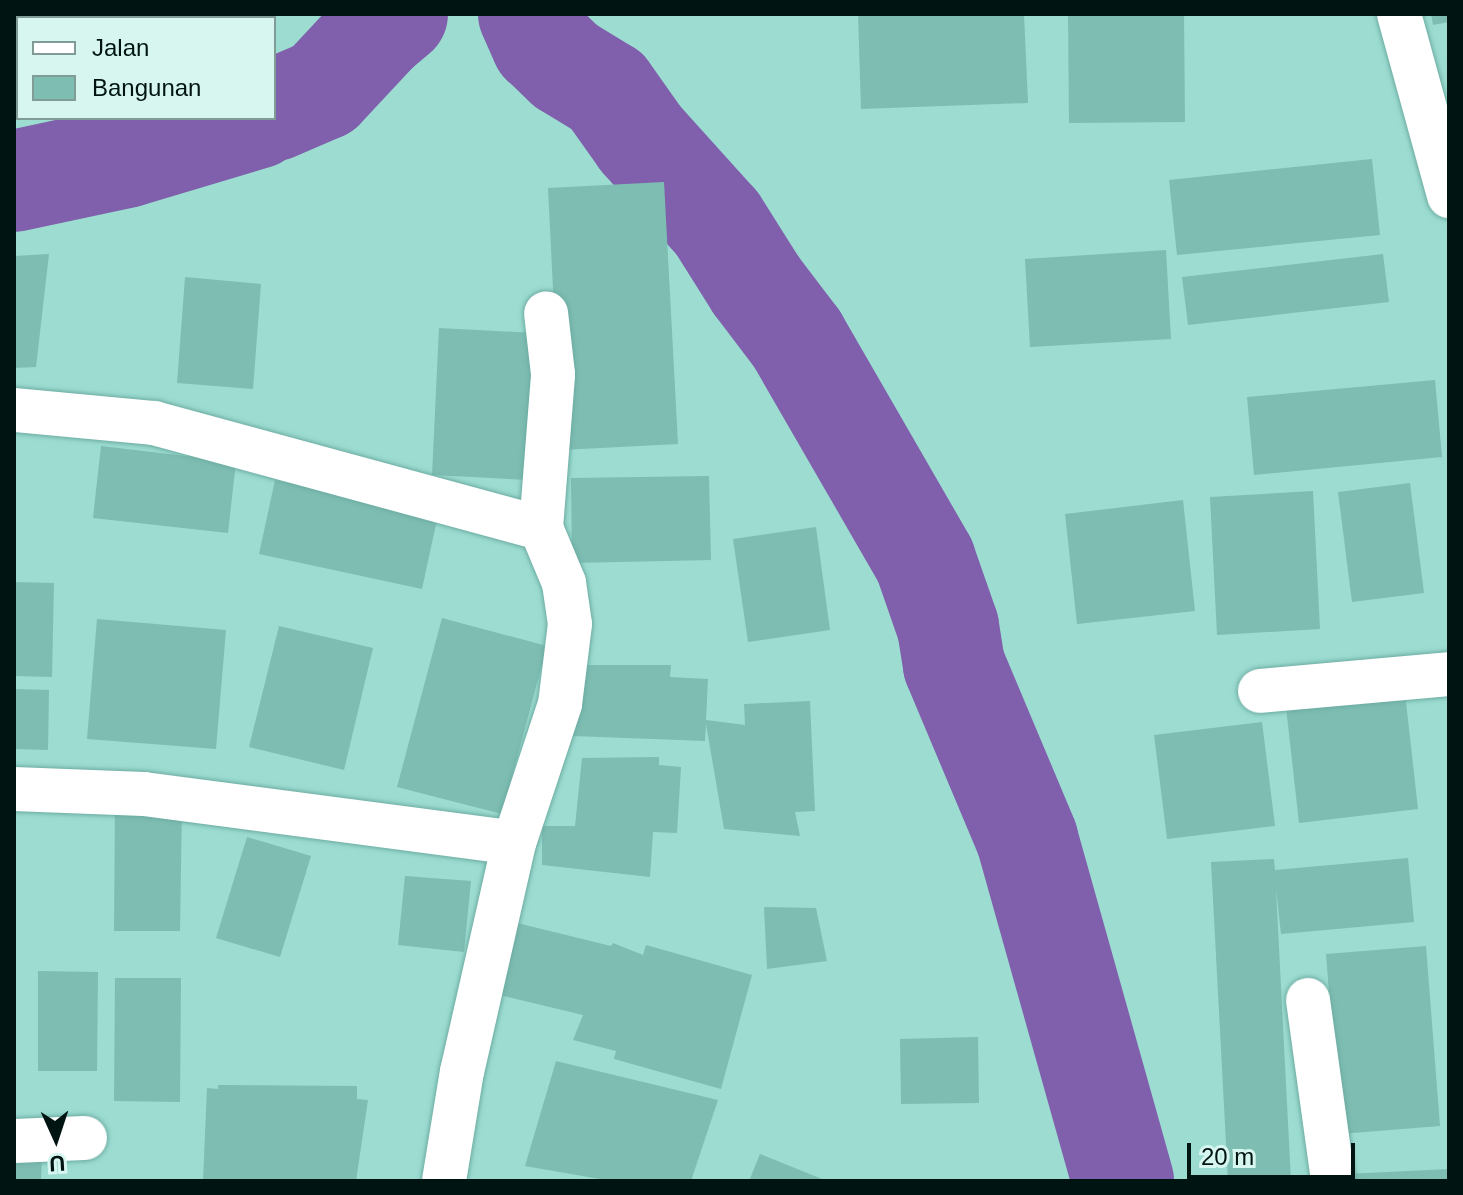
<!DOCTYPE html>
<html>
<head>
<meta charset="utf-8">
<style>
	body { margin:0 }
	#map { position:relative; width:1463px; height:1195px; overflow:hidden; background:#9cdcd1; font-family:Arial,sans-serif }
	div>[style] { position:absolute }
	.river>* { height:102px; margin:-51px; padding:0 51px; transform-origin:51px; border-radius:51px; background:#805fac }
	.building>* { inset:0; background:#7ebdb2 }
	.roads { filter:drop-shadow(0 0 2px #6daca2) drop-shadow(0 0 2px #6daca2) }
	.minor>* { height:44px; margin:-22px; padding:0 22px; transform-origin:22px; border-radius:22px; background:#fff }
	span { translate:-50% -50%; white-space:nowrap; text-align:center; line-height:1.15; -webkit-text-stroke:8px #d7f6f0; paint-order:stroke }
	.frame { position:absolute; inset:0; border:16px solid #001512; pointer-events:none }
	.legend { position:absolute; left:16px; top:16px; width:260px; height:104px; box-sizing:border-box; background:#d7f6f0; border:2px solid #819c97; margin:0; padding:10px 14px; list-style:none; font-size:24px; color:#001512 }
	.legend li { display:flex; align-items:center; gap:16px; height:40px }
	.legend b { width:40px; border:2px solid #819c97 }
	.north { position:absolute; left:16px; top:1099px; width:80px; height:80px; -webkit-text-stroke:6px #d7f6f0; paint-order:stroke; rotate:177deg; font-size:22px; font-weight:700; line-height:32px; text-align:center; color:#001512 }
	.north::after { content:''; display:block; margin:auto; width:28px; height:36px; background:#001512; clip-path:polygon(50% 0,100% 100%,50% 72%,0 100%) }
	.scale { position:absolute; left:1187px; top:1143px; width:168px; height:36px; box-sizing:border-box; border:4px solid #001512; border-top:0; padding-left:10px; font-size:24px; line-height:28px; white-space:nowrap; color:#001512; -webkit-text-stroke:6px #d7f6f0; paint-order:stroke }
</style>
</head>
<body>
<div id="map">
	<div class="river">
		<div style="left:529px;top:14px;width:32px;rotate:66deg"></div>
		<div style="left:542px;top:43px;width:33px;rotate:44deg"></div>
		<div style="left:566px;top:66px;width:48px;rotate:31.4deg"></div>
		<div style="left:607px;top:91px;width:59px;rotate:54.7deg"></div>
		<div style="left:641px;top:139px;width:113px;rotate:47.9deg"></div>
		<div style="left:717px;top:223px;width:73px;rotate:57.8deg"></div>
		<div style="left:756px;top:285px;width:68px;rotate:52.8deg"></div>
		<div style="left:797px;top:339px;width:256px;rotate:60deg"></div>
		<div style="left:925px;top:561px;width:70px;rotate:70.8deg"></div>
		<div style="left:948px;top:627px;width:38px;rotate:81deg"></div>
		<div style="left:954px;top:665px;width:189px;rotate:67.2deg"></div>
		<div style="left:1027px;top:839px;width:355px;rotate:74.3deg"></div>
		<div style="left:274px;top:110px;width:53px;rotate:-23.2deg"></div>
		<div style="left:323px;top:89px;width:79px;rotate:-47deg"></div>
		<div style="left:377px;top:31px;width:26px;rotate:-40deg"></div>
		<div style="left:14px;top:181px;width:115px;rotate:-12.1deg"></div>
		<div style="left:126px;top:157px;width:136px;rotate:-16.7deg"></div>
	</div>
	<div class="building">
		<div style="clip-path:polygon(858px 14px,1024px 14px,1028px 103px,861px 109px)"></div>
		<div style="clip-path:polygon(1068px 14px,1184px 14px,1185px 122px,1069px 123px)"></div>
		<div style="clip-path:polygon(1431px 14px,1449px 14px,1449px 22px,1433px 25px)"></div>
		<div style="clip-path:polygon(1372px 159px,1380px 235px,1177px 255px,1169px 180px)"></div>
		<div style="clip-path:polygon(664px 182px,678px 444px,561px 450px,548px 188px)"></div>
		<div style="clip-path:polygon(1166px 250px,1171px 339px,1030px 347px,1025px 259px)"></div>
		<div style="clip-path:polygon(49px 254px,36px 367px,14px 368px,14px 256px)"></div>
		<div style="clip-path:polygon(1383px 254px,1389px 302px,1188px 325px,1182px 277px)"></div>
		<div style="clip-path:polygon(185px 277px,261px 284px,253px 389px,177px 383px)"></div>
		<div style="clip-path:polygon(439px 328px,535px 333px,527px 480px,432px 475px)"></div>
		<div style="clip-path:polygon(1435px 380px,1442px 457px,1254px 475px,1247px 397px)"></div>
		<div style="clip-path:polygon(101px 446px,236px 462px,228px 533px,93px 518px)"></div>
		<div style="clip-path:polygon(709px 476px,711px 560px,572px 563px,571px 478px)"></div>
		<div style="clip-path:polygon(275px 480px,438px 515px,422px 589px,259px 554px)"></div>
		<div style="clip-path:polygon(1410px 483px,1424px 593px,1352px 602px,1338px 492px)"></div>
		<div style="clip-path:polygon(1313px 491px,1320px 629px,1217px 635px,1210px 497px)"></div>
		<div style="clip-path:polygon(1183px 500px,1195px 611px,1077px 624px,1065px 514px)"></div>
		<div style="clip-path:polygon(816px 527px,830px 630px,748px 642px,733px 539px)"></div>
		<div style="clip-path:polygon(14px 582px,54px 583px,52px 677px,14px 676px)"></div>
		<div style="clip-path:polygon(442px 618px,547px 646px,502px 814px,397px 787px)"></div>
		<div style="clip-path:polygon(97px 619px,226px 630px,216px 749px,87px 739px)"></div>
		<div style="clip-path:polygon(279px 626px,373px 648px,344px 770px,249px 747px)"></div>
		<div style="clip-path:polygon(577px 665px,671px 665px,670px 677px,708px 679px,706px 720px,745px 725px,744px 704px,810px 701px,815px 811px,795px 812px,800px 836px,724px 829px,706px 724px,705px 741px,573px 736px)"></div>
		<div style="clip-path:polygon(14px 689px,49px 690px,48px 750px,14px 749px)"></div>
		<div style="clip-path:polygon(1405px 693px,1418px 809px,1299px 823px,1286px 707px)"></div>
		<div style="clip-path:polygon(1262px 722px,1275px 826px,1167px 839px,1154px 735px)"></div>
		<div style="clip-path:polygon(659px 757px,659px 765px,681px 767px,677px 833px,653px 832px,650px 877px,542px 865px,542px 826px,575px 826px,582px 758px)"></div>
		<div style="clip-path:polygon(115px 802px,182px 803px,180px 931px,114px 931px)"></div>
		<div style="clip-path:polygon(247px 837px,311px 856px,280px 957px,216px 938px)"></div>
		<div style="clip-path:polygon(1408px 858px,1414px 922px,1281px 934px,1276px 889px,1291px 1181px,1228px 1181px,1211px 862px,1274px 859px,1275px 870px)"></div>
		<div style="clip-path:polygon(405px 876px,471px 881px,464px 952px,398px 945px)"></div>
		<div style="clip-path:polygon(764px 907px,816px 908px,827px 961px,767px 969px)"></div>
		<div style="clip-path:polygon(501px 919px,611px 946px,613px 943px,643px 955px,646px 945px,752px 975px,721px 1089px,614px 1059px,616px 1051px,573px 1040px,583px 1015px,483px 991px)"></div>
		<div style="clip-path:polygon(1426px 946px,1440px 1126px,1340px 1134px,1326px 954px)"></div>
		<div style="clip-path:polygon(38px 971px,98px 972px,97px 1071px,38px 1071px)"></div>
		<div style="clip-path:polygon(115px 978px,181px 978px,180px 1102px,114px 1101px)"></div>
		<div style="clip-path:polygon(978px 1037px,979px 1103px,901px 1104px,900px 1039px)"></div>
		<div style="clip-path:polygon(556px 1061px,718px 1100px,691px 1181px,611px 1181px,525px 1166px)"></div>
		<div style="clip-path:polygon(218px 1085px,357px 1086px,357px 1099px,368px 1100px,356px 1181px,203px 1181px,207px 1088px,218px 1089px)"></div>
		<div style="clip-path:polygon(760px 1154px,827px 1181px,749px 1181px)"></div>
		<div style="clip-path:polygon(14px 1156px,42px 1156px,41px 1181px,14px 1181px)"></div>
		<div style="clip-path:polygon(1449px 1169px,1449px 1181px,1346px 1181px,1346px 1174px)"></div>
	</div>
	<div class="roads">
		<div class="minor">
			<div style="left:1399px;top:14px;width:189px;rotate:74.6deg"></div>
			<div style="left:14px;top:410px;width:141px;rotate:5.3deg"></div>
			<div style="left:154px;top:423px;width:401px;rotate:15.2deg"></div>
			<div style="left:541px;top:528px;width:60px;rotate:67.3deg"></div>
			<div style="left:564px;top:583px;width:41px;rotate:81.7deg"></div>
			<div style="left:570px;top:624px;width:81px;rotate:97.1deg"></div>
			<div style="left:560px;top:704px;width:146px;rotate:108.3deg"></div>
			<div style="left:514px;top:843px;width:234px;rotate:102.8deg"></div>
			<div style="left:462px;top:1071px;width:111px;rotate:99.3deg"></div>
			<div style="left:541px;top:528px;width:154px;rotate:-85.5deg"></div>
			<div style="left:553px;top:374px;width:61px;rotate:-96.5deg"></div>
			<div style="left:1260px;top:691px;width:190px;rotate:-5.1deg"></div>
			<div style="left:14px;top:789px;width:130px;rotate:2.2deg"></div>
			<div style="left:144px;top:794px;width:373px;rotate:7.5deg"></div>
			<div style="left:1308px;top:1000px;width:183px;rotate:82.1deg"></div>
			<div style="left:14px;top:1141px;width:71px;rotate:-2.4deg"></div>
		</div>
	</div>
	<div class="frame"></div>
	<ul class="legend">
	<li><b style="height:10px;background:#fff"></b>Jalan</li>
	<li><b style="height:22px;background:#7ebdb2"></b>Bangunan</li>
	</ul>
	<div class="north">U</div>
	<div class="scale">20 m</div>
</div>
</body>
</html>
